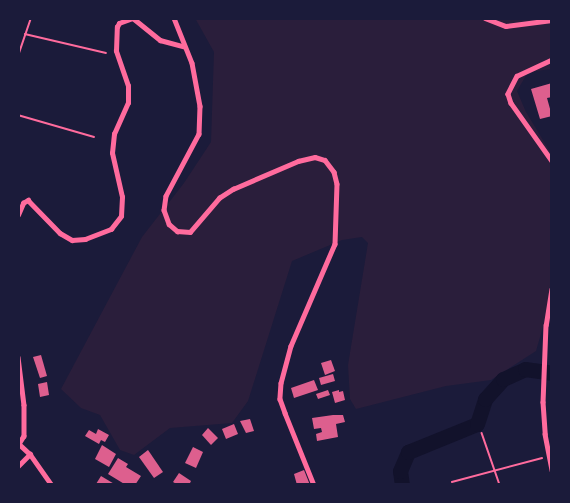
<!DOCTYPE html>
<html>
<head>
<meta charset="utf-8">
<style>
	body { margin:0 }
	#map { position:relative; width:570px; height:503px; overflow:hidden; background:#1b1b3a; font-family:"Titillium Web",sans-serif }
	div>[style] { position:absolute }
	.green>* { inset:0; background:#2a1e3b }
	.river>* { height:15px; margin:-7.5px; padding:0 7.5px; transform-origin:7.5px; border-radius:7.5px; background:#12122b }
	.building>* { inset:0; background:#dd5f8e }
	.path>* { height:1.5px; margin:-0.75px; padding:0 0.75px; transform-origin:0.75px; border-radius:0.75px; background:#ff6b9d }
	.minor>* { height:4.5px; margin:-2.25px; padding:0 2.25px; transform-origin:2.25px; border-radius:2.25px; background:#ff6b9d }
	span { translate:-50% -50%; white-space:nowrap; text-align:center; line-height:1.15; -webkit-text-stroke:6px #1b1b3a; paint-order:stroke }
	.frame { position:absolute; inset:0; border:20px solid #1b1b3a; pointer-events:none }
</style>
</head>
<body>
<div id="map">
	<div class="green">
		<div style="clip-path:polygon(195px 18px,552px 18px,552px 69px,528px 72px,517px 91px,526px 112px,552px 155px,552px 296px,536px 351px,491px 380px,446px 386px,356px 409px,350px 399px,348px 365px,368px 243px,362px 237px,342px 240px,292px 261px,248px 401px,232px 423px,170px 428px,134px 455px,120px 450px,100px 415px,81px 408px,61px 389px,142px 237px,184px 183px,211px 142px,214px 52px)"></div>
	</div>
	<div class="river">
		<div style="left:402px;top:485px;width:14px;rotate:-98deg"></div>
		<div style="left:400px;top:471px;width:21px;rotate:-67deg"></div>
		<div style="left:408px;top:452px;width:74px;rotate:-22.1deg"></div>
		<div style="left:477px;top:424px;width:26px;rotate:-72deg"></div>
		<div style="left:485px;top:399px;width:27px;rotate:-48deg"></div>
		<div style="left:503px;top:379px;width:24px;rotate:-24deg"></div>
		<div style="left:525px;top:369px;width:27px;rotate:8deg"></div>
	</div>
	<div class="building">
		<div style="clip-path:polygon(552px 83px,552px 97px,547px 98px,552px 116px,540px 119px,531px 89px)"></div>
		<div style="clip-path:polygon(41px 355px,47px 376px,40px 378px,33px 357px)"></div>
		<div style="clip-path:polygon(331px 360px,335px 371px,325px 375px,321px 363px)"></div>
		<div style="clip-path:polygon(333px 374px,335px 381px,321px 385px,319px 378px)"></div>
		<div style="clip-path:polygon(314px 380px,318px 390px,294px 398px,291px 388px)"></div>
		<div style="clip-path:polygon(47px 382px,49px 395px,40px 397px,38px 384px)"></div>
		<div style="clip-path:polygon(328px 390px,330px 395px,318px 399px,316px 394px)"></div>
		<div style="clip-path:polygon(339px 390px,339px 392px,343px 391px,345px 400px,335px 403px,332px 392px)"></div>
		<div style="clip-path:polygon(333px 415px,343px 415px,345px 422px,336px 424px,338px 437px,317px 441px,316px 434px,322px 432px,321px 428px,314px 429px,312px 418px)"></div>
		<div style="clip-path:polygon(250px 419px,254px 431px,246px 433px,240px 421px)"></div>
		<div style="clip-path:polygon(234px 424px,238px 434px,226px 439px,222px 429px)"></div>
		<div style="clip-path:polygon(208px 428px,218px 438px,211px 445px,202px 435px)"></div>
		<div style="clip-path:polygon(98px 429px,109px 435px,105px 442px,101px 440px,99px 444px,85px 436px,89px 430px,96px 434px)"></div>
		<div style="clip-path:polygon(102px 445px,116px 454px,109px 467px,95px 459px)"></div>
		<div style="clip-path:polygon(193px 447px,203px 452px,196px 468px,185px 463px)"></div>
		<div style="clip-path:polygon(148px 450px,163px 472px,154px 478px,139px 457px)"></div>
		<div style="clip-path:polygon(118px 458px,128px 464px,126px 467px,141px 476px,135px 485px,126px 485px,108px 474px)"></div>
		<div style="clip-path:polygon(304px 470px,310px 485px,297px 485px,294px 474px)"></div>
		<div style="clip-path:polygon(179px 473px,191px 481px,189px 485px,178px 485px,173px 482px)"></div>
		<div style="clip-path:polygon(101px 476px,116px 485px,98px 485px,96px 484px)"></div>
	</div>
	<div class="path">
		<div style="left:25px;top:34px;width:83px;rotate:13.2deg"></div>
		<div style="left:18px;top:56px;width:40px;rotate:-71.1deg"></div>
		<div style="left:18px;top:115px;width:79px;rotate:16.1deg"></div>
		<div style="left:482px;top:433px;width:55px;rotate:70.9deg"></div>
		<div style="left:452px;top:482px;width:93px;rotate:-14.9deg"></div>
	</div>
	<div class="minor">
		<div style="left:174px;top:18px;width:48px;rotate:68.2deg"></div>
		<div style="left:192px;top:63px;width:44px;rotate:79.5deg"></div>
		<div style="left:200px;top:106px;width:28px;rotate:92deg"></div>
		<div style="left:199px;top:134px;width:70px;rotate:118deg"></div>
		<div style="left:166px;top:196px;width:14px;rotate:98deg"></div>
		<div style="left:164px;top:210px;width:15px;rotate:70deg"></div>
		<div style="left:169px;top:224px;width:11px;rotate:41deg"></div>
		<div style="left:177px;top:231px;width:13px;rotate:4deg"></div>
		<div style="left:190px;top:232px;width:45px;rotate:-49.5deg"></div>
		<div style="left:219px;top:198px;width:17px;rotate:-33deg"></div>
		<div style="left:233px;top:189px;width:71px;rotate:-23.3deg"></div>
		<div style="left:298px;top:161px;width:17px;rotate:-13deg"></div>
		<div style="left:315px;top:157px;width:10px;rotate:17deg"></div>
		<div style="left:325px;top:160px;width:15px;rotate:53deg"></div>
		<div style="left:334px;top:172px;width:12px;rotate:76deg"></div>
		<div style="left:337px;top:184px;width:60px;rotate:91.9deg"></div>
		<div style="left:335px;top:244px;width:111px;rotate:113.3deg"></div>
		<div style="left:291px;top:346px;width:38px;rotate:105deg"></div>
		<div style="left:281px;top:383px;width:16px;rotate:94deg"></div>
		<div style="left:280px;top:399px;width:15px;rotate:70deg"></div>
		<div style="left:285px;top:413px;width:78px;rotate:68.1deg"></div>
		<div style="left:485px;top:18px;width:22px;rotate:21deg"></div>
		<div style="left:506px;top:26px;width:46px;rotate:-7.4deg"></div>
		<div style="left:552px;top:60px;width:38px;rotate:155deg"></div>
		<div style="left:517px;top:76px;width:20px;rotate:117deg"></div>
		<div style="left:508px;top:94px;width:9px;rotate:72deg"></div>
		<div style="left:511px;top:103px;width:71px;rotate:54.7deg"></div>
		<div style="left:18px;top:215px;width:13px;rotate:-67deg"></div>
		<div style="left:23px;top:203px;width:6px;rotate:-31deg"></div>
		<div style="left:28px;top:200px;width:46px;rotate:45.9deg"></div>
		<div style="left:60px;top:233px;width:14px;rotate:30deg"></div>
		<div style="left:72px;top:240px;width:13px;rotate:-4deg"></div>
		<div style="left:85px;top:239px;width:28px;rotate:-21deg"></div>
		<div style="left:111px;top:229px;width:16px;rotate:-52deg"></div>
		<div style="left:121px;top:216px;width:19px;rotate:-87deg"></div>
		<div style="left:122px;top:197px;width:45px;rotate:-102.8deg"></div>
		<div style="left:112px;top:153px;width:19px;rotate:-84deg"></div>
		<div style="left:114px;top:134px;width:34px;rotate:-66deg"></div>
		<div style="left:128px;top:103px;width:17px;rotate:-90deg"></div>
		<div style="left:128px;top:86px;width:37px;rotate:-109deg"></div>
		<div style="left:116px;top:51px;width:24px;rotate:-88deg"></div>
		<div style="left:117px;top:27px;width:4px;rotate:-63deg"></div>
		<div style="left:119px;top:23px;width:15px;rotate:-20deg"></div>
		<div style="left:133px;top:18px;width:35px;rotate:39deg"></div>
		<div style="left:160px;top:40px;width:24px;rotate:15deg"></div>
		<div style="left:552px;top:289px;width:36px;rotate:99deg"></div>
		<div style="left:546px;top:325px;width:77px;rotate:92.2deg"></div>
		<div style="left:543px;top:402px;width:32px;rotate:86deg"></div>
		<div style="left:545px;top:434px;width:37px;rotate:79deg"></div>
		<div style="left:18px;top:357px;width:48px;rotate:82.9deg"></div>
		<div style="left:24px;top:405px;width:31px;rotate:90deg"></div>
		<div style="left:24px;top:436px;width:9px;rotate:122deg"></div>
		<div style="left:18px;top:443px;width:16px;rotate:43deg"></div>
		<div style="left:30px;top:454px;width:38px;rotate:55deg"></div>
		<div style="left:18px;top:466px;width:17px;rotate:-45deg"></div>
	</div>
	<div class="frame"></div>
</div>
</body>
</html>
